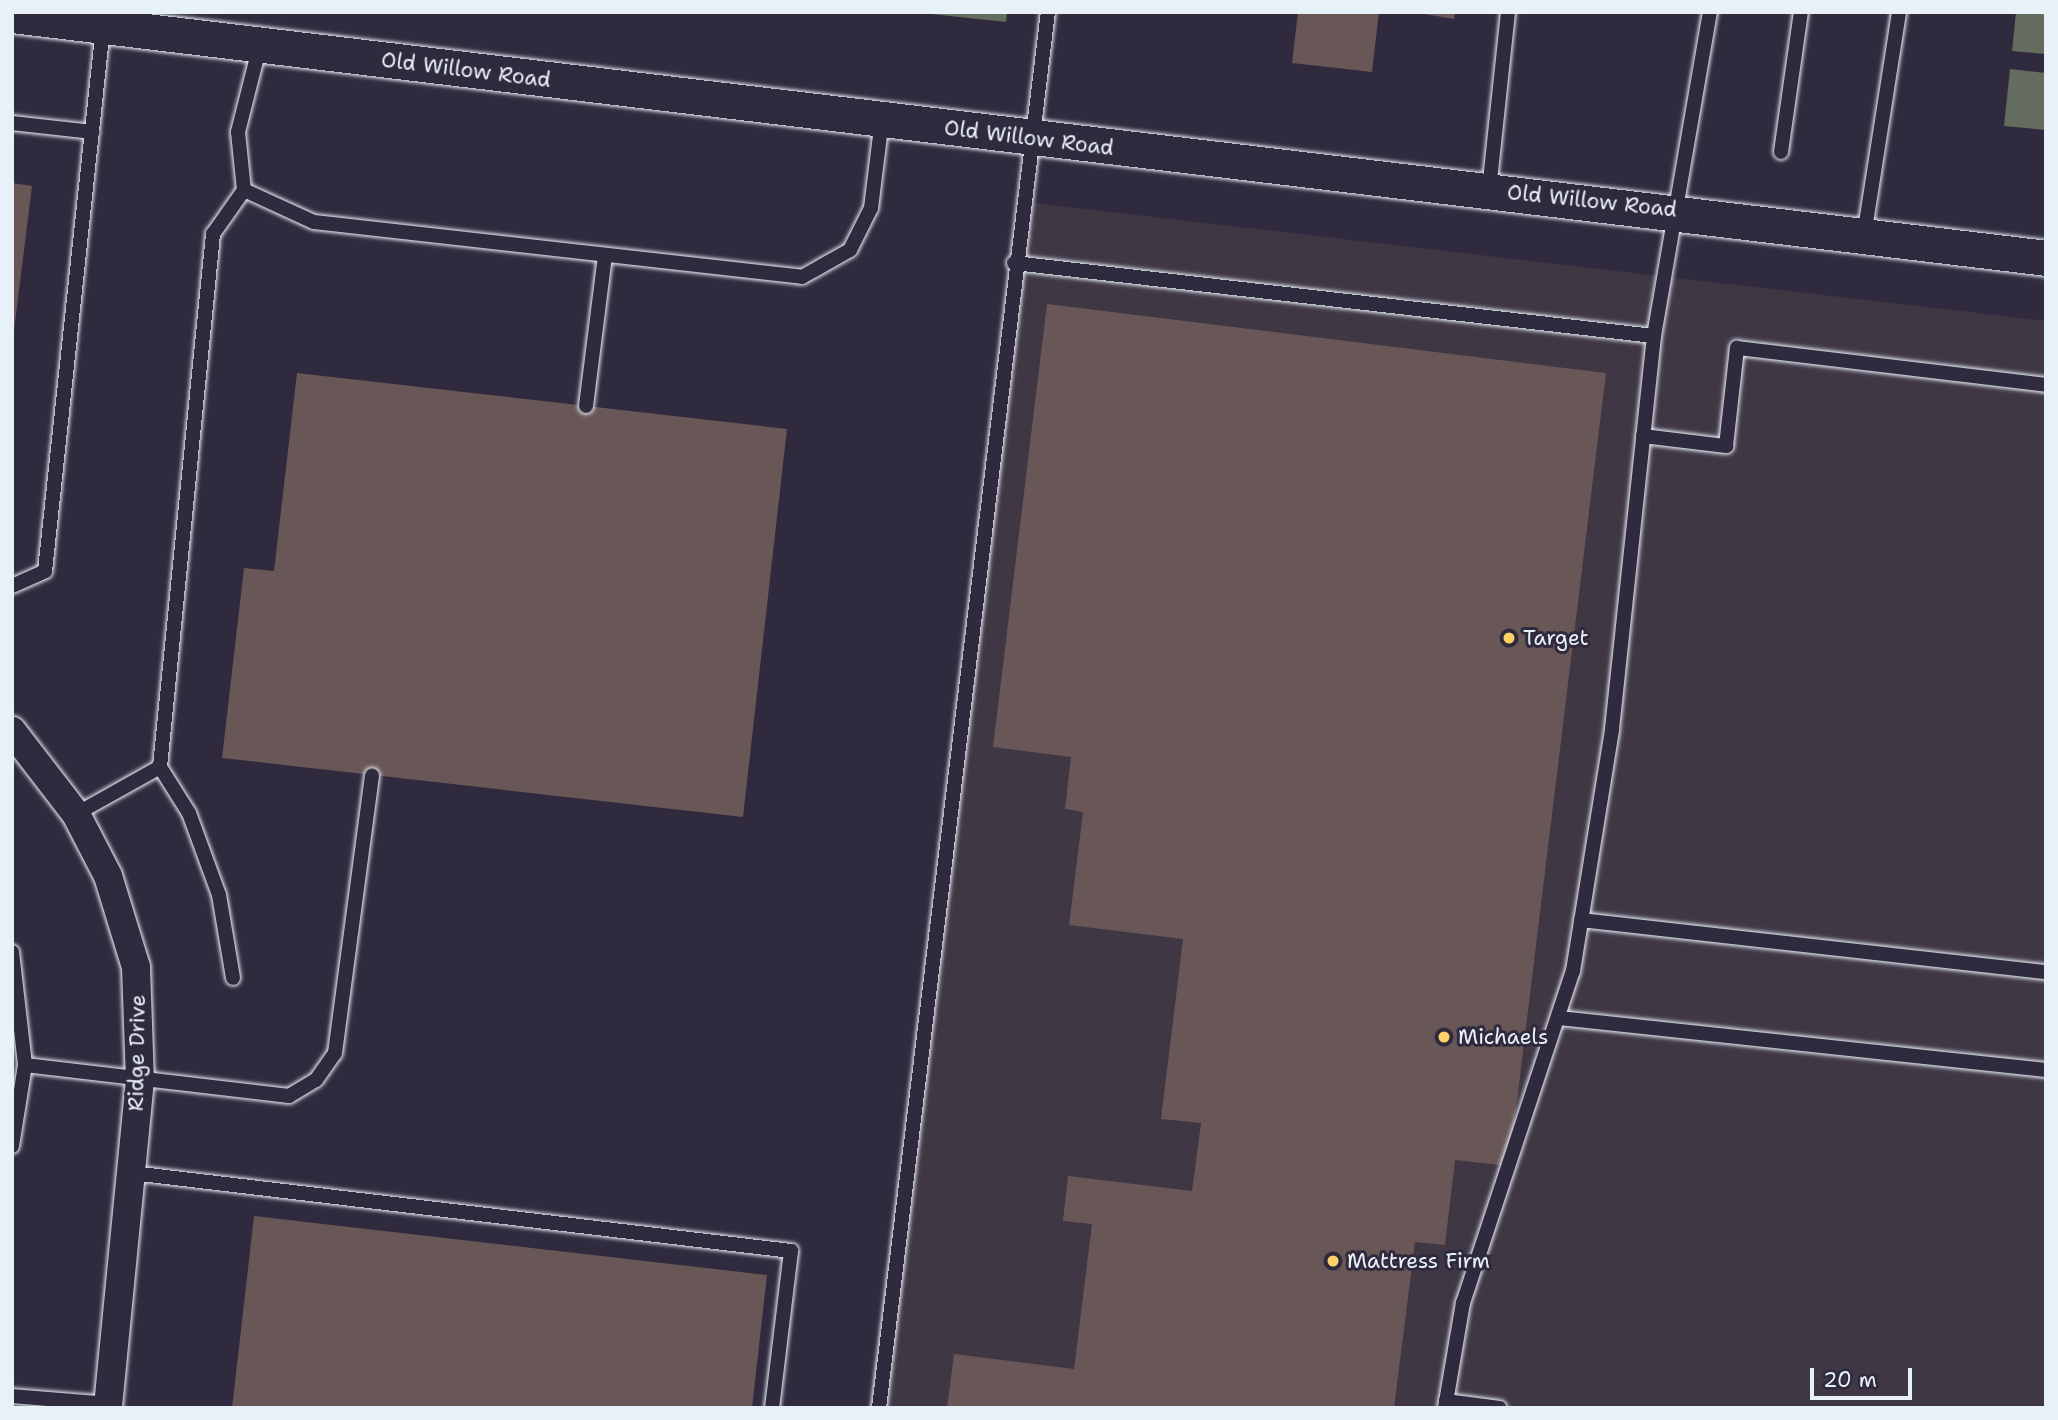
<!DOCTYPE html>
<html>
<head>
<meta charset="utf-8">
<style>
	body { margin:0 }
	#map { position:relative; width:2058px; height:1420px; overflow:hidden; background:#2f2a3d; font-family:"Shantell Sans",sans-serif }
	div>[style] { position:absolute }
	.built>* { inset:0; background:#403745 }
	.green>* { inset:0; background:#646c5f }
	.building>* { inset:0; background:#695657 }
	.roads { filter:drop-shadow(0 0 2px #e8f1f8) drop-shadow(0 0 2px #e8f1f8) }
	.service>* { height:14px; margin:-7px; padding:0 7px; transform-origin:7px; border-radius:7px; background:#2f2a3d }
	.minor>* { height:28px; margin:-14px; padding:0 14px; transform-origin:14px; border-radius:14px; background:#2f2a3d }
	.tertiary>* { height:35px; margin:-17.5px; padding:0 17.5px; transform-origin:17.5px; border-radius:17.5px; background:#2f2a3d }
	.dots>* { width:19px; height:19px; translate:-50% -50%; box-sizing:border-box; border:4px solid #2f2a3d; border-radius:50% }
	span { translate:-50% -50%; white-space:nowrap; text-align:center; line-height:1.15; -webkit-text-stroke:6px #2f2a3d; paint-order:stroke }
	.street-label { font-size:21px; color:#e8f1f8 }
	.poi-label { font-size:21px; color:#e8f1f8 }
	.left { translate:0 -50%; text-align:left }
	.frame { position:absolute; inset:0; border:14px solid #e8f1f8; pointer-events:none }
	.scale { position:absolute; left:1810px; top:1368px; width:102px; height:32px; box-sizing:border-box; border:4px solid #e8f1f8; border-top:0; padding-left:9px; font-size:21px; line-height:24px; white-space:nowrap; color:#e8f1f8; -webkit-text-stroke:5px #2f2a3d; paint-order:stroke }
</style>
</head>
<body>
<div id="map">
	<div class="built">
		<div style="clip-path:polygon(1025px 202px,2046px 321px,2046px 1408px,869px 1408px)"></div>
	</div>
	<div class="green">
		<div style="clip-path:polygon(912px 12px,1007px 12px,1006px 22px)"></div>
		<div style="clip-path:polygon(2016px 12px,2046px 12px,2046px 54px,2012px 51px)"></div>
		<div style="clip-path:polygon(2010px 69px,2046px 73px,2046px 130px,2004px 126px)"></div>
	</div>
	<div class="building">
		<div style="clip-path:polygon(1298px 12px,1379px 12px,1372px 72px,1292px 63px)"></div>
		<div style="clip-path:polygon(1412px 12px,1455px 12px,1454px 19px)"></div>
		<div style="clip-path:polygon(12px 183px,32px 186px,14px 330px,12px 330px)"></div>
		<div style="clip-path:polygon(1047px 304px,1606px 373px,1509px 1166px,1455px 1160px,1445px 1245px,1415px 1242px,1394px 1408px,947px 1408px,954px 1354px,1074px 1369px,1092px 1224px,1063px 1221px,1068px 1176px,1192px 1191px,1201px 1123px,1161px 1119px,1183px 939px,1069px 925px,1083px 812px,1065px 809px,1071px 757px,993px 747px)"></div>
		<div style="clip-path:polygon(297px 373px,787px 429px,743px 817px,222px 758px,244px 568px,274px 571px)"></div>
		<div style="clip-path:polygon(254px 1216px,767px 1275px,752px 1408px,232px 1408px)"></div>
	</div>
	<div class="roads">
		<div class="service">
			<div style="left:260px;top:45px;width:90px;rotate:104.2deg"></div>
			<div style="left:238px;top:132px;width:58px;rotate:84.1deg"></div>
			<div style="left:244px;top:190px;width:77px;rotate:24.6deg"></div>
			<div style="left:314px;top:222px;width:491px;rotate:6.4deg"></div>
			<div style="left:802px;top:277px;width:55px;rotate:-29.4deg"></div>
			<div style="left:850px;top:250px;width:47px;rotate:-63.4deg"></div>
			<div style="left:871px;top:208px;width:89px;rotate:-82.9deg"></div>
			<div style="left:12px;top:123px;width:81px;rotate:6.4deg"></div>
			<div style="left:1781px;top:152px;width:141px;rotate:-81.9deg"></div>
			<div style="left:1489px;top:190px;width:179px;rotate:-83.9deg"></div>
			<div style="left:1864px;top:236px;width:227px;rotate:-81.1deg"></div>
			<div style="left:1014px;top:263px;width:644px;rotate:6.51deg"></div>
			<div style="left:586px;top:406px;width:152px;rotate:-82.8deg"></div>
			<div style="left:1643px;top:436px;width:84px;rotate:6.9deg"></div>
			<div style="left:1726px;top:446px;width:99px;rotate:-83.6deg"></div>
			<div style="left:1737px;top:348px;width:311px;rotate:6.8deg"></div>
			<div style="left:12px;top:586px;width:36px;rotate:-24deg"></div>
			<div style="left:45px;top:571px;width:547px;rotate:-83.91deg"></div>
			<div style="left:160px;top:767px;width:54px;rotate:57.8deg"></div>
			<div style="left:189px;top:813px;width:87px;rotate:69.9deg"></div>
			<div style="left:219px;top:895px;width:84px;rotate:80.4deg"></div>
			<div style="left:76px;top:814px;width:96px;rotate:-29.2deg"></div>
			<div style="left:160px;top:767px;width:536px;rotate:-84.32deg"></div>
			<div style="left:213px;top:234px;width:54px;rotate:-54.8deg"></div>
			<div style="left:1581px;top:920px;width:468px;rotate:6.4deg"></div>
			<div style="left:12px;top:952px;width:114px;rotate:83.4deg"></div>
			<div style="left:1559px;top:1018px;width:490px;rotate:6.1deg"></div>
			<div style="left:12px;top:1146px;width:82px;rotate:-80.9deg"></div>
			<div style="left:25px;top:1065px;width:266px;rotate:6.7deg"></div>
			<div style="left:289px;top:1096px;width:31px;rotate:-31deg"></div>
			<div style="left:316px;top:1080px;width:33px;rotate:-55deg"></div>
			<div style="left:335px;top:1053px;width:280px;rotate:-82.4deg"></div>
			<div style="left:132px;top:1173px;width:664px;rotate:6.75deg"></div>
			<div style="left:791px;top:1251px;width:158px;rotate:96.9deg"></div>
			<div style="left:12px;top:1396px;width:97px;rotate:4.7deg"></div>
			<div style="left:1446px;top:1401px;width:54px;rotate:7.4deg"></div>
			<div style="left:879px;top:1408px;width:1406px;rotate:-83.1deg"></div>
			<div style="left:1445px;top:1408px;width:107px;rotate:-80.3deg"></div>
			<div style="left:1463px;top:1303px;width:350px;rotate:-71.7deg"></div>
			<div style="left:1573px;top:971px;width:245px;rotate:-80.8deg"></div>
			<div style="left:1612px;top:729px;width:395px;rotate:-83.9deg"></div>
			<div style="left:1654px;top:336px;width:329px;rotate:-80.2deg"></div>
		</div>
		<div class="minor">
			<div style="left:12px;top:731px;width:105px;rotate:52.4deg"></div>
			<div style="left:76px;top:814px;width:70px;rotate:62.7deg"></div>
			<div style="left:108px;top:876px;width:95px;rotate:72.9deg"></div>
			<div style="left:136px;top:967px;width:113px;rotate:88deg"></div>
			<div style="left:140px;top:1080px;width:330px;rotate:95.6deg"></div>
		</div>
		<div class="tertiary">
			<div style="left:12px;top:15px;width:2048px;rotate:6.81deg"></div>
		</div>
	</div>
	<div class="dots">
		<div style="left:1509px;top:638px;background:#ffd166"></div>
		<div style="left:1444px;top:1037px;background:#ffd166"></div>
		<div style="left:1333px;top:1261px;background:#ffd166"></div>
	</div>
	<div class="street-label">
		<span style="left:466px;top:70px;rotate:7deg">Old Willow Road</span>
		<span style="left:1029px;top:138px;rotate:7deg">Old Willow Road</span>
		<span style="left:1592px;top:201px;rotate:6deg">Old Willow Road</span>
		<span style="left:137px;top:1053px;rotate:-89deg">Ridge Drive</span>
	</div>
	<div class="poi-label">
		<span class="left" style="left:1523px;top:638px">Target</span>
		<span class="left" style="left:1458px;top:1037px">Michaels</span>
		<span class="left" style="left:1347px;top:1261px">Mattress Firm</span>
	</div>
	<div class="frame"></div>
	<div class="scale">20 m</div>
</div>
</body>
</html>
